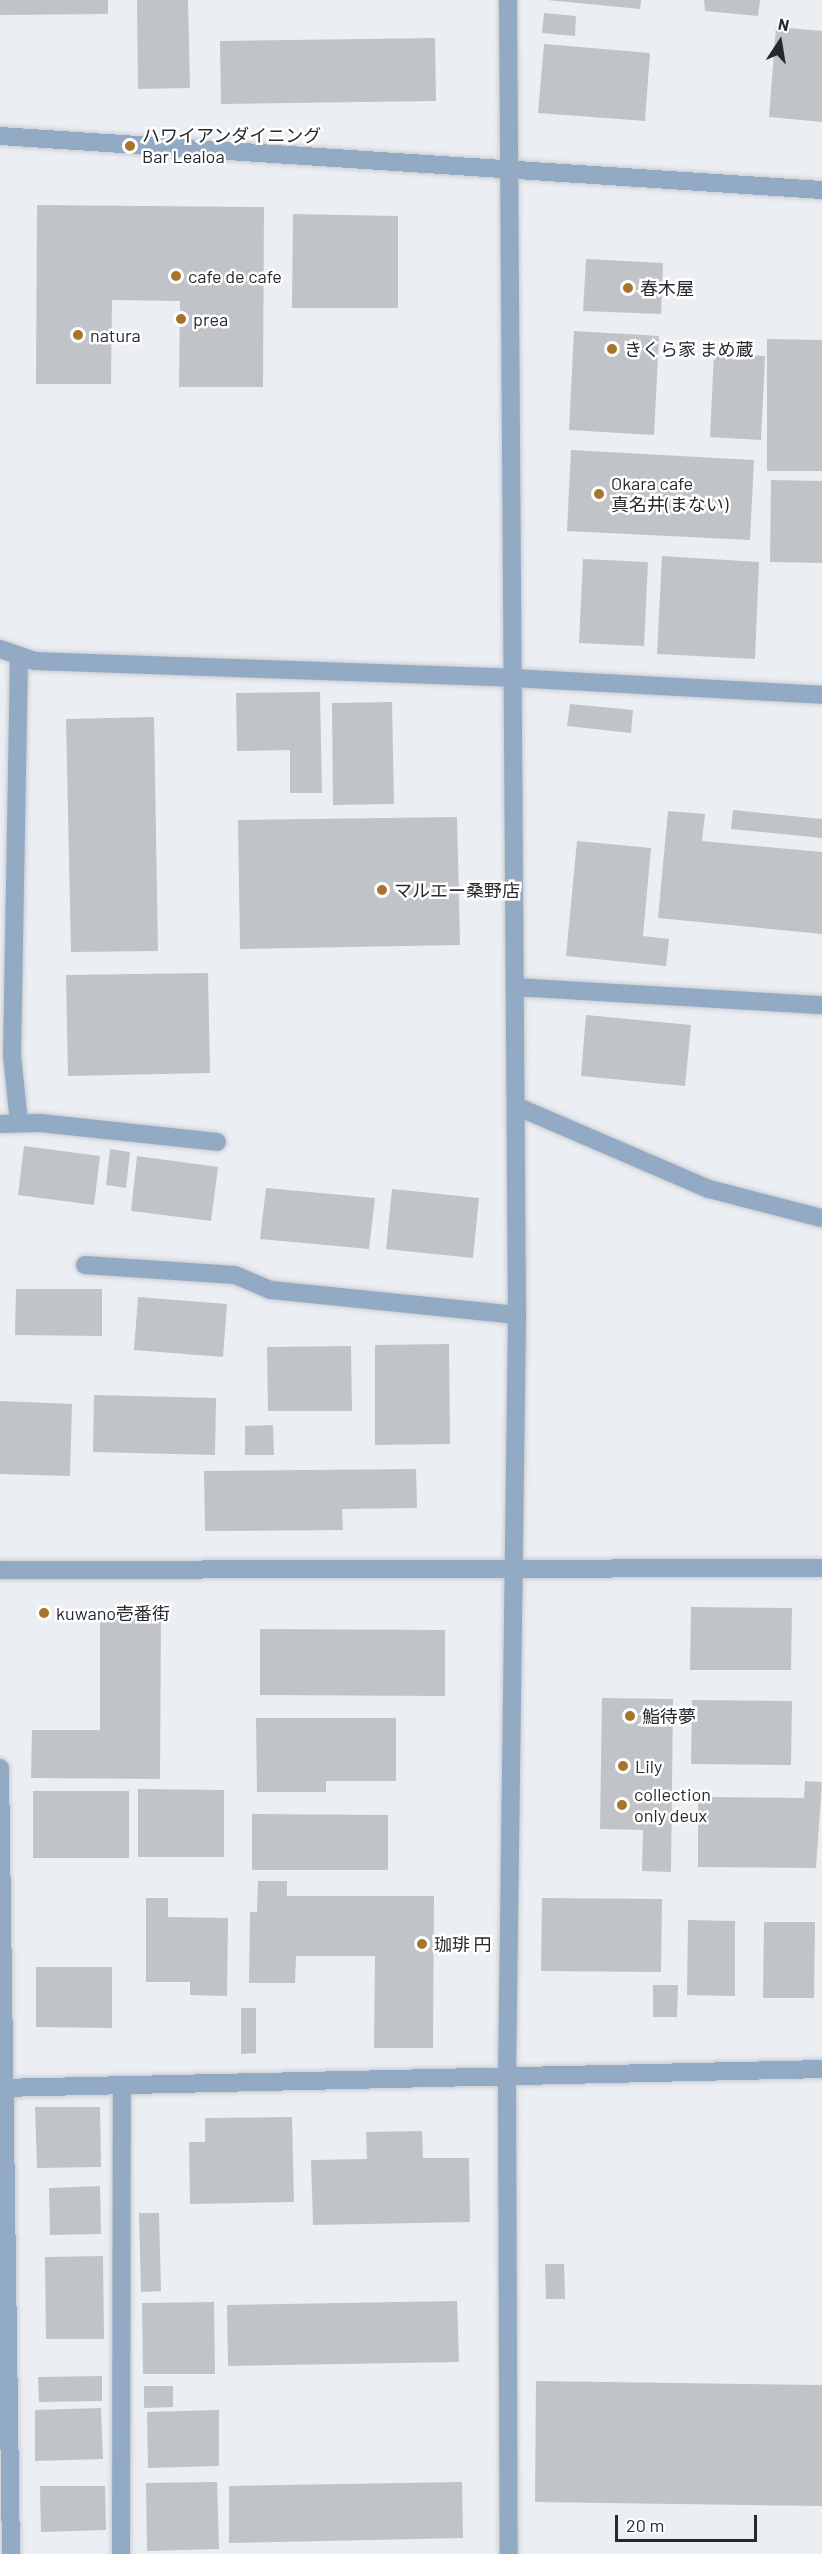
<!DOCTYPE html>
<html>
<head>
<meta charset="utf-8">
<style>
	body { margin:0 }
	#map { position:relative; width:822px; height:2554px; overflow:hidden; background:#ebeef3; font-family:Barlow,"Noto Sans JP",sans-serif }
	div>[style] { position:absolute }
	.building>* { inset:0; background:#c0c4c8 }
	.roads { filter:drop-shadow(0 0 2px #c8cbcf) drop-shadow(0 0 2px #c8cbcf) }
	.minor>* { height:18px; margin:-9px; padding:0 9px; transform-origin:9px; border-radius:9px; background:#93aac4 }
	.dots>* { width:16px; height:16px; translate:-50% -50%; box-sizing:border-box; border:3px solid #fff; border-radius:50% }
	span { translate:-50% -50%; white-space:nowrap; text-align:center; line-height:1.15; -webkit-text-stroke:5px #fff; paint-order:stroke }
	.poi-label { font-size:18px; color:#27292a }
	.left { translate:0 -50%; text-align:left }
	.north { position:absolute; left:750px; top:12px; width:60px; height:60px; -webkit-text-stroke:4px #fff; paint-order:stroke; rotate:12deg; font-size:16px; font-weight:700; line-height:24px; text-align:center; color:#27292a }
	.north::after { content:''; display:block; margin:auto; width:21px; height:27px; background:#27292a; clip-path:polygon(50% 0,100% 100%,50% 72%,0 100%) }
	.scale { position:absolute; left:615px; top:2515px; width:142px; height:27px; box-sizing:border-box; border:3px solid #27292a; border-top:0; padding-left:8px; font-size:18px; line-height:21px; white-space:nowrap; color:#27292a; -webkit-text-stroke:4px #fff; paint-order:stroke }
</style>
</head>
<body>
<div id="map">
	<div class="building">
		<div style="clip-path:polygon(0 0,108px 0,108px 14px,0 15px)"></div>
		<div style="clip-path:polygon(137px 0,188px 0,190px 88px,138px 89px)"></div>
		<div style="clip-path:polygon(547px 0,641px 0,640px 9px)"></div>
		<div style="clip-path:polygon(704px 0,760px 0,758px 16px,705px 11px)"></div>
		<div style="clip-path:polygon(544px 13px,576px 16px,575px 36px,542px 33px)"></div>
		<div style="clip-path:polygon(776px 27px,822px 31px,822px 122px,769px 117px)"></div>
		<div style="clip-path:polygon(435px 38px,436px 101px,221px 104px,220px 41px)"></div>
		<div style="clip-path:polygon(544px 44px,650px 53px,645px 121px,538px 113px)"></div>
		<div style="clip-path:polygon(37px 205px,264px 207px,263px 387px,179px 387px,180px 301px,112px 300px,111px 384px,36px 384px)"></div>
		<div style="clip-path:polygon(293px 214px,398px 216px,398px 308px,292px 308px)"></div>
		<div style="clip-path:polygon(586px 259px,663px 263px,661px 314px,583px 311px)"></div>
		<div style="clip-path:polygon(574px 331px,659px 336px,654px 435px,569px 430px)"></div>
		<div style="clip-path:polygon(767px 339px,822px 340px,822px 471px,767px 471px)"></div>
		<div style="clip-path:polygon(714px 353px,765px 356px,761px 440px,710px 437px)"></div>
		<div style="clip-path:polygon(571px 450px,754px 460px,750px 540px,567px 531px)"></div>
		<div style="clip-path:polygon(771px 480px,822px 481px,822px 563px,770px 562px)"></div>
		<div style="clip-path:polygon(662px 556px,759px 562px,755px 659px,657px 654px)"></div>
		<div style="clip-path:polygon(583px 559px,648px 562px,644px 646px,579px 643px)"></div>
		<div style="clip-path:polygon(320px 692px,322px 793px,290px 793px,290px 750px,237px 751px,236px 693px)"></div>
		<div style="clip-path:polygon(392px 702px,394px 804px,333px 805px,332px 703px)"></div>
		<div style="clip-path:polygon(570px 704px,633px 710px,631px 733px,567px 726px)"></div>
		<div style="clip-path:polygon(154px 717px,158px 951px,71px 952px,66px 719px)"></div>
		<div style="clip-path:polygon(733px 810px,822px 819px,822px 838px,731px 829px)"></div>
		<div style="clip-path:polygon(668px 811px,705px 814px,702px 841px,822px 852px,822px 934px,658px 918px)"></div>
		<div style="clip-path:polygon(457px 817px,460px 945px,240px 949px,238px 820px)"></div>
		<div style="clip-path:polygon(577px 841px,651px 848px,643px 936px,669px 939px,666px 966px,566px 956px)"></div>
		<div style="clip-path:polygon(208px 973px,210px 1073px,68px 1076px,66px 975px)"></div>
		<div style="clip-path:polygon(586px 1015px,691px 1025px,685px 1086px,581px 1076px)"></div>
		<div style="clip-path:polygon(24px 1146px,100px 1156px,94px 1205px,18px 1195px)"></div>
		<div style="clip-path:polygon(110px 1149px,130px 1152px,126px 1188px,106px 1185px)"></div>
		<div style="clip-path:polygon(137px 1156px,218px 1167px,211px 1221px,131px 1211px)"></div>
		<div style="clip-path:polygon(266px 1188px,375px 1198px,369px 1249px,260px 1239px)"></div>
		<div style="clip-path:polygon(392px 1189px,479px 1198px,473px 1258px,386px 1249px)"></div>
		<div style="clip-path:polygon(16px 1289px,102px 1289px,102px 1336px,15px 1335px)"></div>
		<div style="clip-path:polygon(138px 1297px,227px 1304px,223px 1357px,134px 1350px)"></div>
		<div style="clip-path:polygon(449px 1344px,450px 1444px,375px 1445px,375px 1345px)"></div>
		<div style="clip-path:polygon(351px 1346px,352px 1411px,268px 1411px,267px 1347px)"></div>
		<div style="clip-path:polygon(94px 1395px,216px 1398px,215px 1455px,93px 1452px)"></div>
		<div style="clip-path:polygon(0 1401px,72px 1404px,70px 1476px,0 1474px)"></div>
		<div style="clip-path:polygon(273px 1425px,274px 1455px,245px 1455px,245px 1426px)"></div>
		<div style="clip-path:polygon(416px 1469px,417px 1508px,342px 1509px,343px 1530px,205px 1531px,204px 1471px)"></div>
		<div style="clip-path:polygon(691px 1607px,792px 1608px,791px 1670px,690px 1670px)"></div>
		<div style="clip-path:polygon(100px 1611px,161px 1612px,160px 1779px,31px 1778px,32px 1730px,100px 1730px)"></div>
		<div style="clip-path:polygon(260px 1629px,445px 1630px,445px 1696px,260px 1695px)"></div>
		<div style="clip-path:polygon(602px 1698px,673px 1699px,671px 1872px,642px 1871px,643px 1830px,600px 1829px)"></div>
		<div style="clip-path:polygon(692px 1700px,792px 1701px,791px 1765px,691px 1764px)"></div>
		<div style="clip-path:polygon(256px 1718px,396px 1718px,396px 1781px,326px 1781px,326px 1792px,257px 1792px)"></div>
		<div style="clip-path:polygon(805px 1781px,822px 1782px,816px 1868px,698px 1867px,698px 1797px,804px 1798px)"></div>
		<div style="clip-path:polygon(138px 1789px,224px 1790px,224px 1857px,138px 1857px)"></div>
		<div style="clip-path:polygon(33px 1791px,129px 1791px,129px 1858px,33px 1858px)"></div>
		<div style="clip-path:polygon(252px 1814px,388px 1815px,388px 1870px,252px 1870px)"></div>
		<div style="clip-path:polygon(258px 1881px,287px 1881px,287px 1896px,434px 1896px,433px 2048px,374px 2048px,375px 1956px,296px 1956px,295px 1983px,249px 1983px,250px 1912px,257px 1912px)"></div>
		<div style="clip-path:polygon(146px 1898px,168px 1898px,168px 1917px,228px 1918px,227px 1996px,190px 1995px,190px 1982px,146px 1982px)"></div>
		<div style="clip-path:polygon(542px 1898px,662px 1899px,661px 1972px,541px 1971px)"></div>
		<div style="clip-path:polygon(688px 1920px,735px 1921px,735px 1996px,687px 1995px)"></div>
		<div style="clip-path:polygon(764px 1922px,815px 1922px,814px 1998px,763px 1998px)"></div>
		<div style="clip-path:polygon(36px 1967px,112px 1967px,112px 2028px,36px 2027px)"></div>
		<div style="clip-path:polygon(653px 1985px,678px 1985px,677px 2017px,653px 2017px)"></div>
		<div style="clip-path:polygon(241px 2008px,256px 2008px,256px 2053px,241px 2054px)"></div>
		<div style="clip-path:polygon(35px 2107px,100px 2107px,101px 2167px,37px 2168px)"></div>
		<div style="clip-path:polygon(292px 2117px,294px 2202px,190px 2204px,189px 2142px,205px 2142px,205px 2118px)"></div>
		<div style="clip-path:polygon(422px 2131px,423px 2158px,469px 2158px,470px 2222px,313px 2225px,311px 2160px,367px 2159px,366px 2132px)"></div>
		<div style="clip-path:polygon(100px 2186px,101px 2234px,50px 2235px,49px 2188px)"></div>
		<div style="clip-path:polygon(139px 2213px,159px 2213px,161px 2291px,141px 2292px)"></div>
		<div style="clip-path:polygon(103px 2256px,104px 2339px,46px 2339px,45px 2257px)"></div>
		<div style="clip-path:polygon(545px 2264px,564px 2264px,565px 2299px,546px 2299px)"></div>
		<div style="clip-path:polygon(457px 2301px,459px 2362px,228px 2366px,227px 2305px)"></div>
		<div style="clip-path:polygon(214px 2302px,215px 2374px,143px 2374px,142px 2303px)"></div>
		<div style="clip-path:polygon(102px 2376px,102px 2401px,39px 2402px,38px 2377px)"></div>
		<div style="clip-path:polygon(536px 2381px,822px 2385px,822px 2506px,535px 2502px)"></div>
		<div style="clip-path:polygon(144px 2386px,173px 2386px,173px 2407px,144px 2408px)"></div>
		<div style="clip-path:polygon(101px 2408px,103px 2459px,35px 2461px,35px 2410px)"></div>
		<div style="clip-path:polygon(219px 2410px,219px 2466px,148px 2468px,147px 2412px)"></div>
		<div style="clip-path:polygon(217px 2482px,219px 2549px,147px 2551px,146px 2483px)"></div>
		<div style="clip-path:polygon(462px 2482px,463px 2538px,229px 2543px,229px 2486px)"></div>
		<div style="clip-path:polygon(40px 2486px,105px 2486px,106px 2530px,41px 2532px)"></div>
	</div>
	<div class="roads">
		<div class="minor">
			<div style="left:508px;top:0;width:1315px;rotate:89.61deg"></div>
			<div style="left:517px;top:1315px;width:764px;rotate:90.75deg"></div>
			<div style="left:507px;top:2079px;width:475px;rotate:89.8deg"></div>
			<div style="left:0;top:136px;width:824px;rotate:3.76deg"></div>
			<div style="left:0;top:649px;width:36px;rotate:19deg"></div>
			<div style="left:34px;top:661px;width:479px;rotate:2deg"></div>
			<div style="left:513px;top:678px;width:309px;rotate:3.1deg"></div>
			<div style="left:19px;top:656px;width:399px;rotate:91deg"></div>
			<div style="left:12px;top:1055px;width:68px;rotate:84.1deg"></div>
			<div style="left:515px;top:987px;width:308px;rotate:3.4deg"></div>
			<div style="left:516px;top:1106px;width:210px;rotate:23.3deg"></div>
			<div style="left:709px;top:1189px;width:116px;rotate:14.5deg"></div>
			<div style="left:0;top:1124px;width:40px;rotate:-1.4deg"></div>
			<div style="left:40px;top:1123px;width:178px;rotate:6.1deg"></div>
			<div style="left:85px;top:1265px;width:150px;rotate:3.8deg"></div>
			<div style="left:235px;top:1275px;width:39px;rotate:23deg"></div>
			<div style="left:271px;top:1290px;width:247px;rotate:5.8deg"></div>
			<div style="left:0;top:1570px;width:822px;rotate:-0.14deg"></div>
			<div style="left:0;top:1768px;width:786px;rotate:89.2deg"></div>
			<div style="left:0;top:2088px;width:822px;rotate:-1.32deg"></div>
			<div style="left:121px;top:2554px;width:468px;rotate:-89.9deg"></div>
		</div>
	</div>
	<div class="dots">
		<div style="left:130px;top:146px;background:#a6742b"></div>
		<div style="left:176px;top:276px;background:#a6742b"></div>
		<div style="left:628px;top:288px;background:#a6742b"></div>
		<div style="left:181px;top:319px;background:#a6742b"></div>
		<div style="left:78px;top:335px;background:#a6742b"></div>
		<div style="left:612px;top:349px;background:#a6742b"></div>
		<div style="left:599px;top:494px;background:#a6742b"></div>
		<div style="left:382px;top:890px;background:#a6742b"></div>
		<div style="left:44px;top:1613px;background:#a6742b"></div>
		<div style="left:630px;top:1716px;background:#a6742b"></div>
		<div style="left:623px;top:1766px;background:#a6742b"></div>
		<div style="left:622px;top:1805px;background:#a6742b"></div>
		<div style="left:422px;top:1944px;background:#a6742b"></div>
	</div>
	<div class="poi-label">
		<span class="left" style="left:142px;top:146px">ハワイアンダイニング<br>Bar Lealoa</span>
		<span class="left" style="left:188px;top:276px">cafe de cafe</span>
		<span class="left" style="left:640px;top:288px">春木屋</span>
		<span class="left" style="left:193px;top:319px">prea</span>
		<span class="left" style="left:90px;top:335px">natura</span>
		<span class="left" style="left:624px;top:349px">きくら家 まめ蔵</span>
		<span class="left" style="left:611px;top:494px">Okara cafe<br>真名井(まない)</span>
		<span class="left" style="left:394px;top:890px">マルエー桑野店</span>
		<span class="left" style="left:56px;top:1613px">kuwano壱番街</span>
		<span class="left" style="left:642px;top:1716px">鮨待夢</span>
		<span class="left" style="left:635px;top:1766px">Lily</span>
		<span class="left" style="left:634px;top:1805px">collection<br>only deux</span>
		<span class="left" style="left:434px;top:1944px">珈琲 円</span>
	</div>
	<div class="north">N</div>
	<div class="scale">20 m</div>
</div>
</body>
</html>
